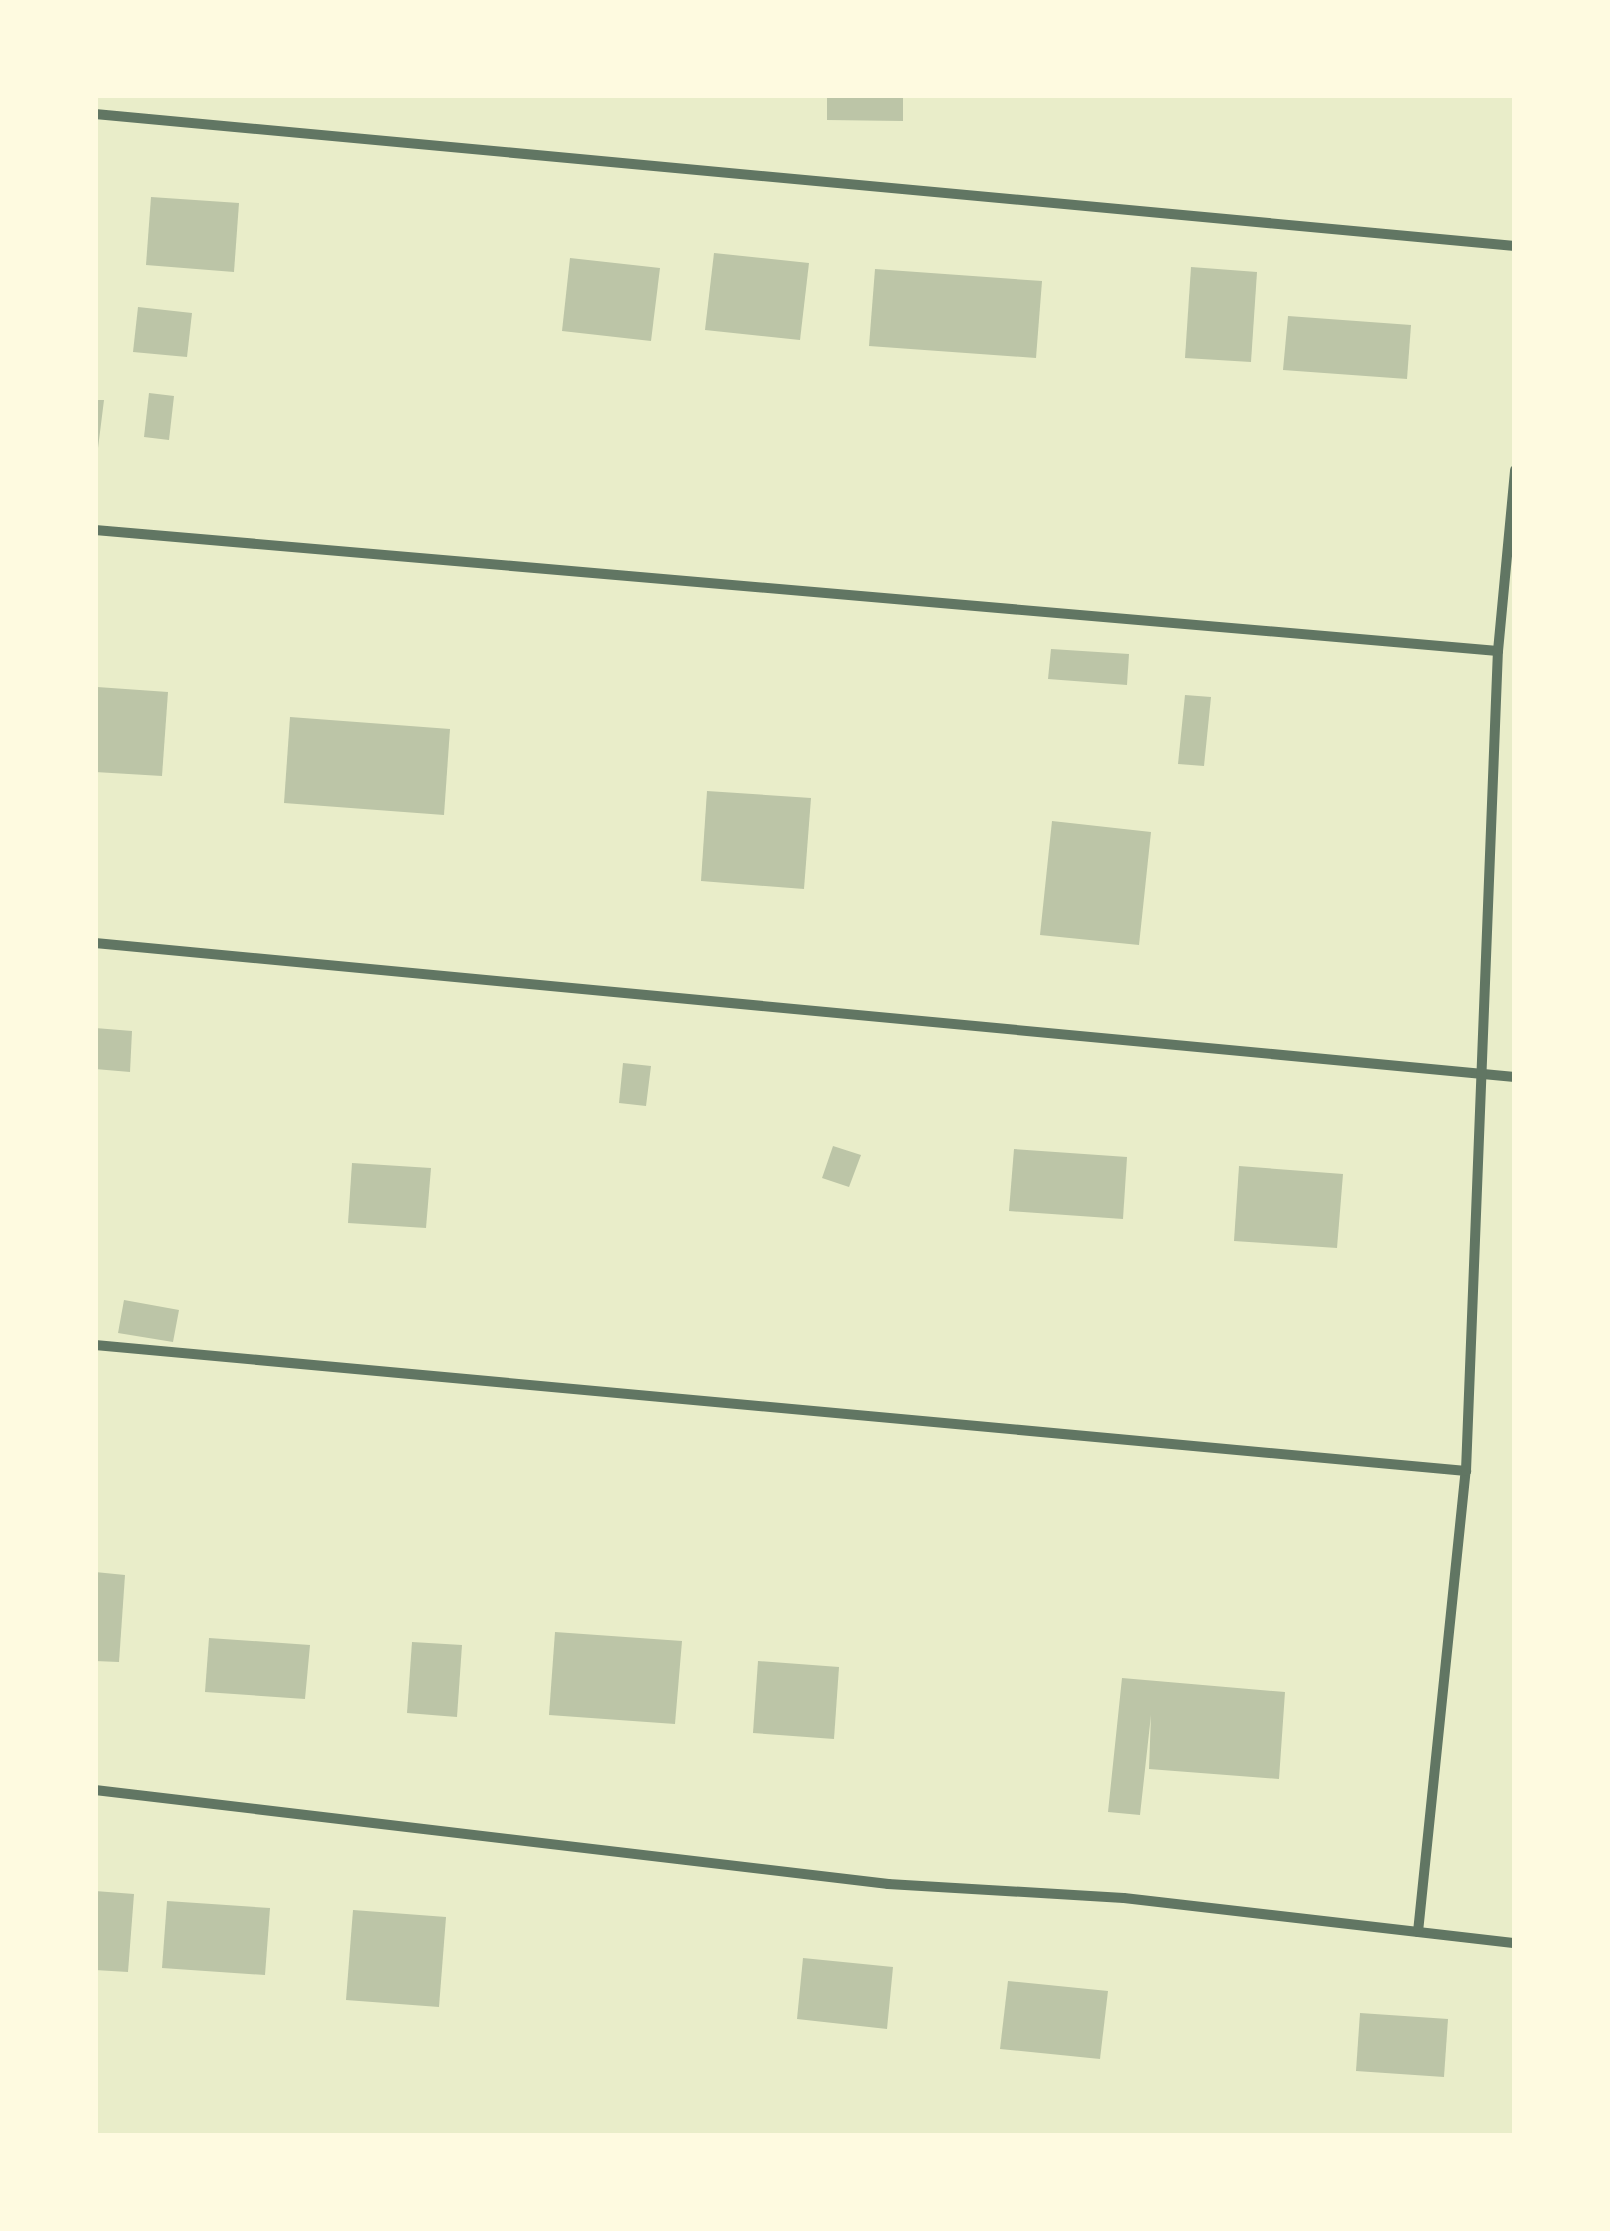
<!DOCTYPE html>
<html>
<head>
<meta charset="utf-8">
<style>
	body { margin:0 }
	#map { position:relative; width:1610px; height:2231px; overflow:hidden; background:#e9edc9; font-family:Lato,sans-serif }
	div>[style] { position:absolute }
	.building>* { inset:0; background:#bcc5a7 }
	.minor>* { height:10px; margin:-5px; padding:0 5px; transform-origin:5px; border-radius:5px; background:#617663 }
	span { translate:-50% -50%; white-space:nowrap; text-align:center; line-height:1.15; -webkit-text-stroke:8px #fefae0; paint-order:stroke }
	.frame { position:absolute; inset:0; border:98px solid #fefae0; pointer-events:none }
</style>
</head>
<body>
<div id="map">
	<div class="building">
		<div style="clip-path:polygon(827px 95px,903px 95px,903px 121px,827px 120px)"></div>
		<div style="clip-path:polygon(151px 197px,239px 203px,234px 272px,146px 265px)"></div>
		<div style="clip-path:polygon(714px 253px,809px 263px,800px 340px,705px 330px)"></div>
		<div style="clip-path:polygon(570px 258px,660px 268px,651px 341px,562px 331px)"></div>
		<div style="clip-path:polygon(1191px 267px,1257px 272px,1251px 362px,1185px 358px)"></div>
		<div style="clip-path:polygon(875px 269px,1042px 281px,1036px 358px,869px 346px)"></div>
		<div style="clip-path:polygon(138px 307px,192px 313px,187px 357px,133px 352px)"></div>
		<div style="clip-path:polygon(1288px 316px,1411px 325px,1407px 379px,1283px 370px)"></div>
		<div style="clip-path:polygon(149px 393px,174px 396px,169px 440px,144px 437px)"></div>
		<div style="clip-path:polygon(95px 400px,104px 400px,98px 448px,95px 448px)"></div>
		<div style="clip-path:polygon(1051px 649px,1129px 654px,1127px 685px,1048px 679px)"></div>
		<div style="clip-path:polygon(97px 687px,168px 692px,162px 776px,95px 772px)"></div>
		<div style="clip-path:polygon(1185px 695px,1211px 697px,1204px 766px,1178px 764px)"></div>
		<div style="clip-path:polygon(290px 717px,450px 729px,444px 815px,284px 803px)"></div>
		<div style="clip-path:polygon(707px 791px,811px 798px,804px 889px,701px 881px)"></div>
		<div style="clip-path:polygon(1052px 821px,1151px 832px,1139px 945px,1040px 935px)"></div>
		<div style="clip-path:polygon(95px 1028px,132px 1031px,130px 1072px,95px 1069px)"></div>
		<div style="clip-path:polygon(623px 1063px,651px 1066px,646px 1106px,619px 1103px)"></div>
		<div style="clip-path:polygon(833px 1146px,861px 1155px,849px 1187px,822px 1178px)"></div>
		<div style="clip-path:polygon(1014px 1149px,1127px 1157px,1123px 1219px,1009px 1211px)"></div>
		<div style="clip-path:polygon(352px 1163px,431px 1168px,426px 1228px,348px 1223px)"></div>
		<div style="clip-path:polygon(1239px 1166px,1343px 1174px,1337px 1248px,1234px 1241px)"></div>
		<div style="clip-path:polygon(124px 1300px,179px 1310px,173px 1342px,118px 1333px)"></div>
		<div style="clip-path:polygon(95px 1572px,125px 1575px,119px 1662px,95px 1661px)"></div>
		<div style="clip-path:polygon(555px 1632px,682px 1641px,675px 1724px,549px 1715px)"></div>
		<div style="clip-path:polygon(209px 1638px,310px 1645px,305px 1699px,205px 1692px)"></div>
		<div style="clip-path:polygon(412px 1642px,462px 1645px,457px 1717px,407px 1713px)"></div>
		<div style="clip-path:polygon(758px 1661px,839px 1667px,834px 1739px,753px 1733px)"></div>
		<div style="clip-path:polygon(1122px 1678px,1285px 1692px,1279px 1779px,1149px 1769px,1151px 1715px,1140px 1815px,1108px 1812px)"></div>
		<div style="clip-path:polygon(95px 1891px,134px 1894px,128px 1972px,95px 1970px)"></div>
		<div style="clip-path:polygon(167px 1901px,270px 1908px,265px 1975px,162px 1968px)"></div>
		<div style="clip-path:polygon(353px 1910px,446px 1917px,439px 2007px,346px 2000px)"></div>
		<div style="clip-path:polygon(803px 1958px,893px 1967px,887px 2029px,797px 2019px)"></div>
		<div style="clip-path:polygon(1008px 1981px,1108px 1991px,1100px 2059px,1000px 2049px)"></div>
		<div style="clip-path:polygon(1360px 2013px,1448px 2019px,1444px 2077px,1356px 2071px)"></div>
	</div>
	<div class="minor">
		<div style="left:95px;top:114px;width:1426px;rotate:5.31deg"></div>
		<div style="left:95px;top:530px;width:1408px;rotate:4.93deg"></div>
		<div style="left:95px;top:943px;width:1426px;rotate:5.39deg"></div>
		<div style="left:95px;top:1345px;width:1377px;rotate:5.25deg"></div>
		<div style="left:95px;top:1790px;width:799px;rotate:6.76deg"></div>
		<div style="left:888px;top:1884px;width:236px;rotate:3.4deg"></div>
		<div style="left:1124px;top:1898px;width:394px;rotate:6.6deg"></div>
		<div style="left:1418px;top:1932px;width:463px;rotate:-84.1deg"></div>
		<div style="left:1466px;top:1471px;width:821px;rotate:-87.77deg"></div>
		<div style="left:1498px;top:651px;width:182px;rotate:-84.6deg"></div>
	</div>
	<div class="frame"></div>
</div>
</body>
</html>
